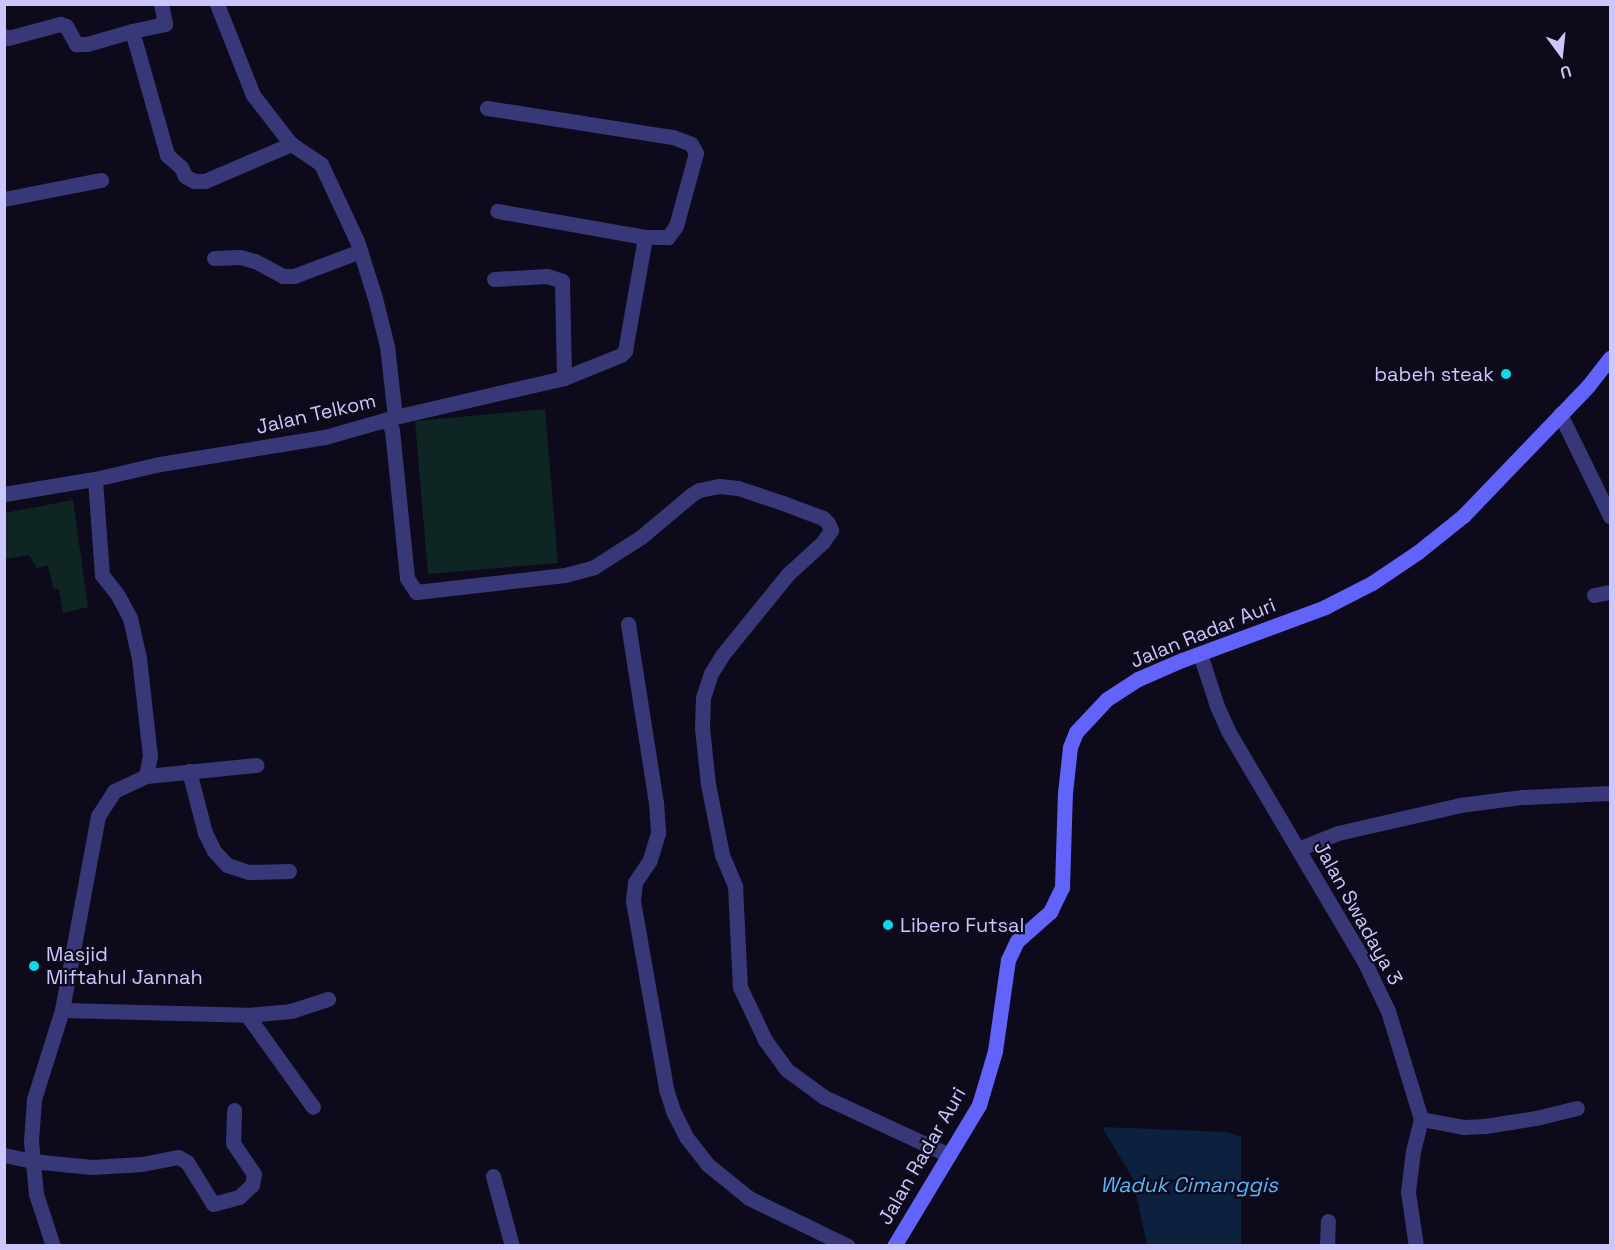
<!DOCTYPE html>
<html>
<head>
<meta charset="utf-8">
<style>
	body { margin:0 }
	#map { position:relative; width:1615px; height:1250px; overflow:hidden; background:#0d0b1b; font-family:"Space Grotesk",sans-serif }
	div>[style] { position:absolute }
	.green>* { inset:0; background:#0f2523 }
	.water>* { inset:0; background:#0c213e }
	.street>* { height:15px; margin:-7.5px; padding:0 7.5px; transform-origin:7.5px; border-radius:7.5px; background:#383879 }
	.secondary>* { height:15px; margin:-7.5px; padding:0 7.5px; transform-origin:7.5px; border-radius:7.5px; background:#6163fa }
	.dots>* { width:16px; height:16px; translate:-50% -50%; box-sizing:border-box; border:3px solid #0d0b1b; border-radius:50% }
	span { translate:-50% -50%; white-space:nowrap; text-align:center; line-height:1.15; -webkit-text-stroke:4.5px #0d0b1b; paint-order:stroke }
	.poi-label { font-size:20px; color:#cbc7fd }
	.right { translate:-100% -50%; text-align:right }
	.left { translate:0 -50%; text-align:left }
	.street-label { font-size:20px; color:#cbc7fd }
	.water-label { font-size:21px; color:#58b5fa; font-style:italic }
	.frame { position:absolute; inset:0; border:6px solid #cbc7fd; pointer-events:none }
	.north { position:absolute; left:1531px; top:24px; width:60px; height:60px; -webkit-text-stroke:4px #0d0b1b; paint-order:stroke; rotate:165deg; font-size:16px; font-weight:700; line-height:24px; text-align:center; color:#cbc7fd }
	.north::after { content:''; display:block; margin:auto; width:21px; height:27px; background:#cbc7fd; clip-path:polygon(50% 0,100% 100%,50% 72%,0 100%) }
</style>
</head>
<body>
<div id="map">
	<div class="green">
		<div style="clip-path:polygon(545px 409px,558px 563px,428px 574px,415px 421px)"></div>
		<div style="clip-path:polygon(73px 500px,88px 607px,63px 613px,59px 590px,53px 588px,48px 565px,37px 568px,29px 555px,5px 559px,5px 513px)"></div>
	</div>
	<div class="water">
		<div style="clip-path:polygon(1102px 1127px,1227px 1132px,1241px 1137px,1241px 1245px,1147px 1245px,1133px 1179px)"></div>
	</div>
	<div class="street">
		<div style="left:132px;top:31px;width:129px;rotate:74.2deg"></div>
		<div style="left:167px;top:155px;width:18px;rotate:41deg"></div>
		<div style="left:181px;top:167px;width:10px;rotate:66deg"></div>
		<div style="left:185px;top:176px;width:10px;rotate:29deg"></div>
		<div style="left:194px;top:181px;width:11px"></div>
		<div style="left:205px;top:181px;width:94px;rotate:-23.3deg"></div>
		<div style="left:4px;top:36px;width:4px;rotate:27deg"></div>
		<div style="left:8px;top:38px;width:54px;rotate:-15.1deg"></div>
		<div style="left:60px;top:24px;width:6px;rotate:18deg"></div>
		<div style="left:66px;top:26px;width:21px;rotate:61deg"></div>
		<div style="left:76px;top:44px;width:11px"></div>
		<div style="left:87px;top:44px;width:47px;rotate:-16.1deg"></div>
		<div style="left:132px;top:31px;width:34px;rotate:-12deg"></div>
		<div style="left:165px;top:24px;width:20px;rotate:-101deg"></div>
		<div style="left:487px;top:108px;width:188px;rotate:8.9deg"></div>
		<div style="left:673px;top:137px;width:19px;rotate:21deg"></div>
		<div style="left:691px;top:144px;width:10px;rotate:61deg"></div>
		<div style="left:696px;top:153px;width:76px;rotate:105.3deg"></div>
		<div style="left:676px;top:226px;width:14px;rotate:126deg"></div>
		<div style="left:668px;top:237px;width:23px;rotate:180deg"></div>
		<div style="left:645px;top:237px;width:150px;rotate:-170deg"></div>
		<div style="left:4px;top:199px;width:99px;rotate:-11.1deg"></div>
		<div style="left:214px;top:258px;width:26px;rotate:-2deg"></div>
		<div style="left:240px;top:257px;width:16px;rotate:15deg"></div>
		<div style="left:255px;top:261px;width:32px;rotate:28deg"></div>
		<div style="left:283px;top:276px;width:11px"></div>
		<div style="left:294px;top:276px;width:71px;rotate:-20.7deg"></div>
		<div style="left:494px;top:279px;width:53px;rotate:-3.2deg"></div>
		<div style="left:547px;top:276px;width:16px;rotate:18deg"></div>
		<div style="left:562px;top:281px;width:97px;rotate:88.8deg"></div>
		<div style="left:1560px;top:414px;width:114px;rotate:63.9deg"></div>
		<div style="left:395px;top:417px;width:173px;rotate:-13deg"></div>
		<div style="left:564px;top:378px;width:61px;rotate:-22deg"></div>
		<div style="left:621px;top:355px;width:6px;rotate:-45deg"></div>
		<div style="left:625px;top:351px;width:116px;rotate:-80deg"></div>
		<div style="left:387px;top:419px;width:12px;rotate:66deg"></div>
		<div style="left:392px;top:430px;width:149px;rotate:84.2deg"></div>
		<div style="left:407px;top:578px;width:17px;rotate:57deg"></div>
		<div style="left:416px;top:592px;width:150px;rotate:-6.5deg"></div>
		<div style="left:565px;top:575px;width:30px;rotate:-15deg"></div>
		<div style="left:594px;top:567px;width:56px;rotate:-32.6deg"></div>
		<div style="left:641px;top:537px;width:65px;rotate:-40deg"></div>
		<div style="left:691px;top:495px;width:9px;rotate:-32deg"></div>
		<div style="left:699px;top:490px;width:20px;rotate:-11deg"></div>
		<div style="left:719px;top:486px;width:19px;rotate:6deg"></div>
		<div style="left:738px;top:488px;width:47px;rotate:18.4deg"></div>
		<div style="left:783px;top:503px;width:43px;rotate:20.6deg"></div>
		<div style="left:823px;top:518px;width:7px;rotate:45deg"></div>
		<div style="left:828px;top:523px;width:8px;rotate:67deg"></div>
		<div style="left:831px;top:530px;width:14px;rotate:124deg"></div>
		<div style="left:823px;top:542px;width:47px;rotate:137.6deg"></div>
		<div style="left:788px;top:574px;width:103px;rotate:129.1deg"></div>
		<div style="left:723px;top:654px;width:22px;rotate:122deg"></div>
		<div style="left:711px;top:673px;width:26px;rotate:108deg"></div>
		<div style="left:703px;top:698px;width:30px;rotate:92deg"></div>
		<div style="left:702px;top:728px;width:56px;rotate:83.9deg"></div>
		<div style="left:708px;top:784px;width:72px;rotate:78.8deg"></div>
		<div style="left:722px;top:855px;width:34px;rotate:67deg"></div>
		<div style="left:735px;top:886px;width:101px;rotate:87.2deg"></div>
		<div style="left:740px;top:987px;width:59px;rotate:64.7deg"></div>
		<div style="left:765px;top:1040px;width:37px;rotate:54deg"></div>
		<div style="left:787px;top:1070px;width:46px;rotate:36.1deg"></div>
		<div style="left:824px;top:1097px;width:138px;rotate:24.9deg"></div>
		<div style="left:4px;top:494px;width:92px;rotate:-9.4deg"></div>
		<div style="left:95px;top:479px;width:67px;rotate:-13deg"></div>
		<div style="left:160px;top:464px;width:167px;rotate:-9.3deg"></div>
		<div style="left:325px;top:437px;width:73px;rotate:-15.9deg"></div>
		<div style="left:395px;top:417px;width:71px;rotate:-96.4deg"></div>
		<div style="left:387px;top:346px;width:49px;rotate:-104deg"></div>
		<div style="left:375px;top:298px;width:60px;rotate:-107.5deg"></div>
		<div style="left:357px;top:241px;width:85px;rotate:-115.1deg"></div>
		<div style="left:321px;top:164px;width:36px;rotate:-146deg"></div>
		<div style="left:291px;top:144px;width:62px;rotate:-127.8deg"></div>
		<div style="left:253px;top:95px;width:98px;rotate:-111.6deg"></div>
		<div style="left:1594px;top:595px;width:16px;rotate:-11deg"></div>
		<div style="left:628px;top:624px;width:180px;rotate:81.1deg"></div>
		<div style="left:656px;top:802px;width:31px;rotate:86deg"></div>
		<div style="left:658px;top:833px;width:28px;rotate:107deg"></div>
		<div style="left:650px;top:860px;width:27px;rotate:124deg"></div>
		<div style="left:635px;top:882px;width:19px;rotate:96deg"></div>
		<div style="left:633px;top:901px;width:191px;rotate:80deg"></div>
		<div style="left:666px;top:1089px;width:23px;rotate:72deg"></div>
		<div style="left:673px;top:1111px;width:30px;rotate:63deg"></div>
		<div style="left:687px;top:1138px;width:33px;rotate:52deg"></div>
		<div style="left:707px;top:1164px;width:54px;rotate:39deg"></div>
		<div style="left:749px;top:1198px;width:110px;rotate:25.9deg"></div>
		<div style="left:1200px;top:654px;width:55px;rotate:71.9deg"></div>
		<div style="left:1217px;top:706px;width:27px;rotate:66deg"></div>
		<div style="left:1228px;top:731px;width:267px;rotate:59.4deg"></div>
		<div style="left:1364px;top:961px;width:55px;rotate:64.4deg"></div>
		<div style="left:1388px;top:1011px;width:113px;rotate:73deg"></div>
		<div style="left:1421px;top:1119px;width:33px;rotate:104deg"></div>
		<div style="left:1413px;top:1151px;width:41px;rotate:97deg"></div>
		<div style="left:1408px;top:1192px;width:55px;rotate:81.6deg"></div>
		<div style="left:189px;top:771px;width:64px;rotate:75.5deg"></div>
		<div style="left:205px;top:833px;width:20px;rotate:63deg"></div>
		<div style="left:214px;top:851px;width:19px;rotate:47deg"></div>
		<div style="left:227px;top:865px;width:23px;rotate:18deg"></div>
		<div style="left:249px;top:872px;width:40px;rotate:-1.4deg"></div>
		<div style="left:146px;top:776px;width:111px;rotate:-5.7deg"></div>
		<div style="left:1298px;top:849px;width:43px;rotate:-21.8deg"></div>
		<div style="left:1338px;top:833px;width:125px;rotate:-12.9deg"></div>
		<div style="left:1460px;top:805px;width:63px;rotate:-7.4deg"></div>
		<div style="left:1522px;top:797px;width:88px;rotate:-2.6deg"></div>
		<div style="left:62px;top:1010px;width:185px;rotate:1.5deg"></div>
		<div style="left:247px;top:1015px;width:44px;rotate:-5.2deg"></div>
		<div style="left:291px;top:1011px;width:39px;rotate:-18deg"></div>
		<div style="left:247px;top:1015px;width:113px;rotate:54.3deg"></div>
		<div style="left:1421px;top:1119px;width:44px;rotate:10.5deg"></div>
		<div style="left:1464px;top:1127px;width:21px;rotate:-3deg"></div>
		<div style="left:1485px;top:1126px;width:52px;rotate:-8.9deg"></div>
		<div style="left:1536px;top:1118px;width:42px;rotate:-13.7deg"></div>
		<div style="left:4px;top:1155px;width:29px;rotate:12deg"></div>
		<div style="left:32px;top:1161px;width:60px;rotate:5.7deg"></div>
		<div style="left:92px;top:1167px;width:50px;rotate:-3.4deg"></div>
		<div style="left:142px;top:1164px;width:37px;rotate:-11deg"></div>
		<div style="left:178px;top:1157px;width:10px;rotate:29deg"></div>
		<div style="left:187px;top:1162px;width:49px;rotate:58.2deg"></div>
		<div style="left:213px;top:1204px;width:27px;rotate:-15deg"></div>
		<div style="left:239px;top:1197px;width:18px;rotate:-43deg"></div>
		<div style="left:252px;top:1185px;width:11px;rotate:-80deg"></div>
		<div style="left:254px;top:1174px;width:37px;rotate:-124deg"></div>
		<div style="left:233px;top:1143px;width:33px;rotate:-88deg"></div>
		<div style="left:493px;top:1176px;width:73px;rotate:74.8deg"></div>
		<div style="left:53px;top:1246px;width:55px;rotate:-108.1deg"></div>
		<div style="left:36px;top:1194px;width:53px;rotate:-95.4deg"></div>
		<div style="left:31px;top:1141px;width:42px;rotate:-85.9deg"></div>
		<div style="left:34px;top:1099px;width:93px;rotate:-72.5deg"></div>
		<div style="left:62px;top:1010px;width:197px;rotate:-79.5deg"></div>
		<div style="left:98px;top:816px;width:30px;rotate:-57deg"></div>
		<div style="left:114px;top:791px;width:35px;rotate:-25deg"></div>
		<div style="left:146px;top:776px;width:20px;rotate:-79deg"></div>
		<div style="left:150px;top:756px;width:99px;rotate:-96.4deg"></div>
		<div style="left:139px;top:658px;width:41px;rotate:-102.7deg"></div>
		<div style="left:130px;top:618px;width:27px;rotate:-118deg"></div>
		<div style="left:117px;top:594px;width:24px;rotate:-128deg"></div>
		<div style="left:102px;top:575px;width:96px;rotate:-94.2deg"></div>
		<div style="left:1327px;top:1246px;width:25px;rotate:-88deg"></div>
	</div>
	<div class="secondary">
		<div style="left:894px;top:1246px;width:165px;rotate:-58.9deg"></div>
		<div style="left:979px;top:1105px;width:56px;rotate:-73.5deg"></div>
		<div style="left:995px;top:1051px;width:92px;rotate:-81.9deg"></div>
		<div style="left:1008px;top:960px;width:21px;rotate:-65deg"></div>
		<div style="left:1017px;top:941px;width:44px;rotate:-41.3deg"></div>
		<div style="left:1050px;top:912px;width:28px;rotate:-64deg"></div>
		<div style="left:1062px;top:887px;width:94px;rotate:-88.2deg"></div>
		<div style="left:1065px;top:793px;width:46px;rotate:-83.8deg"></div>
		<div style="left:1070px;top:747px;width:16px;rotate:-68deg"></div>
		<div style="left:1076px;top:732px;width:45px;rotate:-46.8deg"></div>
		<div style="left:1107px;top:699px;width:37px;rotate:-33deg"></div>
		<div style="left:1138px;top:679px;width:48px;rotate:-23.4deg"></div>
		<div style="left:1182px;top:660px;width:153px;rotate:-20.3deg"></div>
		<div style="left:1325px;top:607px;width:53px;rotate:-27.1deg"></div>
		<div style="left:1372px;top:583px;width:55px;rotate:-34deg"></div>
		<div style="left:1418px;top:552px;width:58px;rotate:-38.7deg"></div>
		<div style="left:1463px;top:516px;width:180px;rotate:-46.1deg"></div>
		<div style="left:1588px;top:386px;width:36px;rotate:-52deg"></div>
	</div>
	<div class="dots">
		<div style="left:1506px;top:374px;background:#07dbe9"></div>
		<div style="left:888px;top:925px;background:#07dbe9"></div>
		<div style="left:34px;top:966px;background:#07dbe9"></div>
	</div>
	<div class="poi-label">
		<span class="right" style="left:1494px;top:374px">babeh steak</span>
		<span class="left" style="left:900px;top:925px">Libero Futsal</span>
		<span class="left" style="left:46px;top:966px">Masjid<br>Miftahul Jannah</span>
	</div>
	<div class="street-label">
		<span style="left:316px;top:414px;rotate:-13deg">Jalan Telkom</span>
		<span style="left:1203px;top:633px;rotate:-22deg">Jalan Radar Auri</span>
		<span style="left:1358px;top:913px;rotate:61deg">Jalan Swadaya 3</span>
		<span style="left:922px;top:1156px;rotate:-60deg">Jalan Radar Auri</span>
	</div>
	<div class="water-label">
		<span style="left:1189px;top:1185px">Waduk Cimanggis</span>
	</div>
	<div class="frame"></div>
	<div class="north">U</div>
</div>
</body>
</html>
